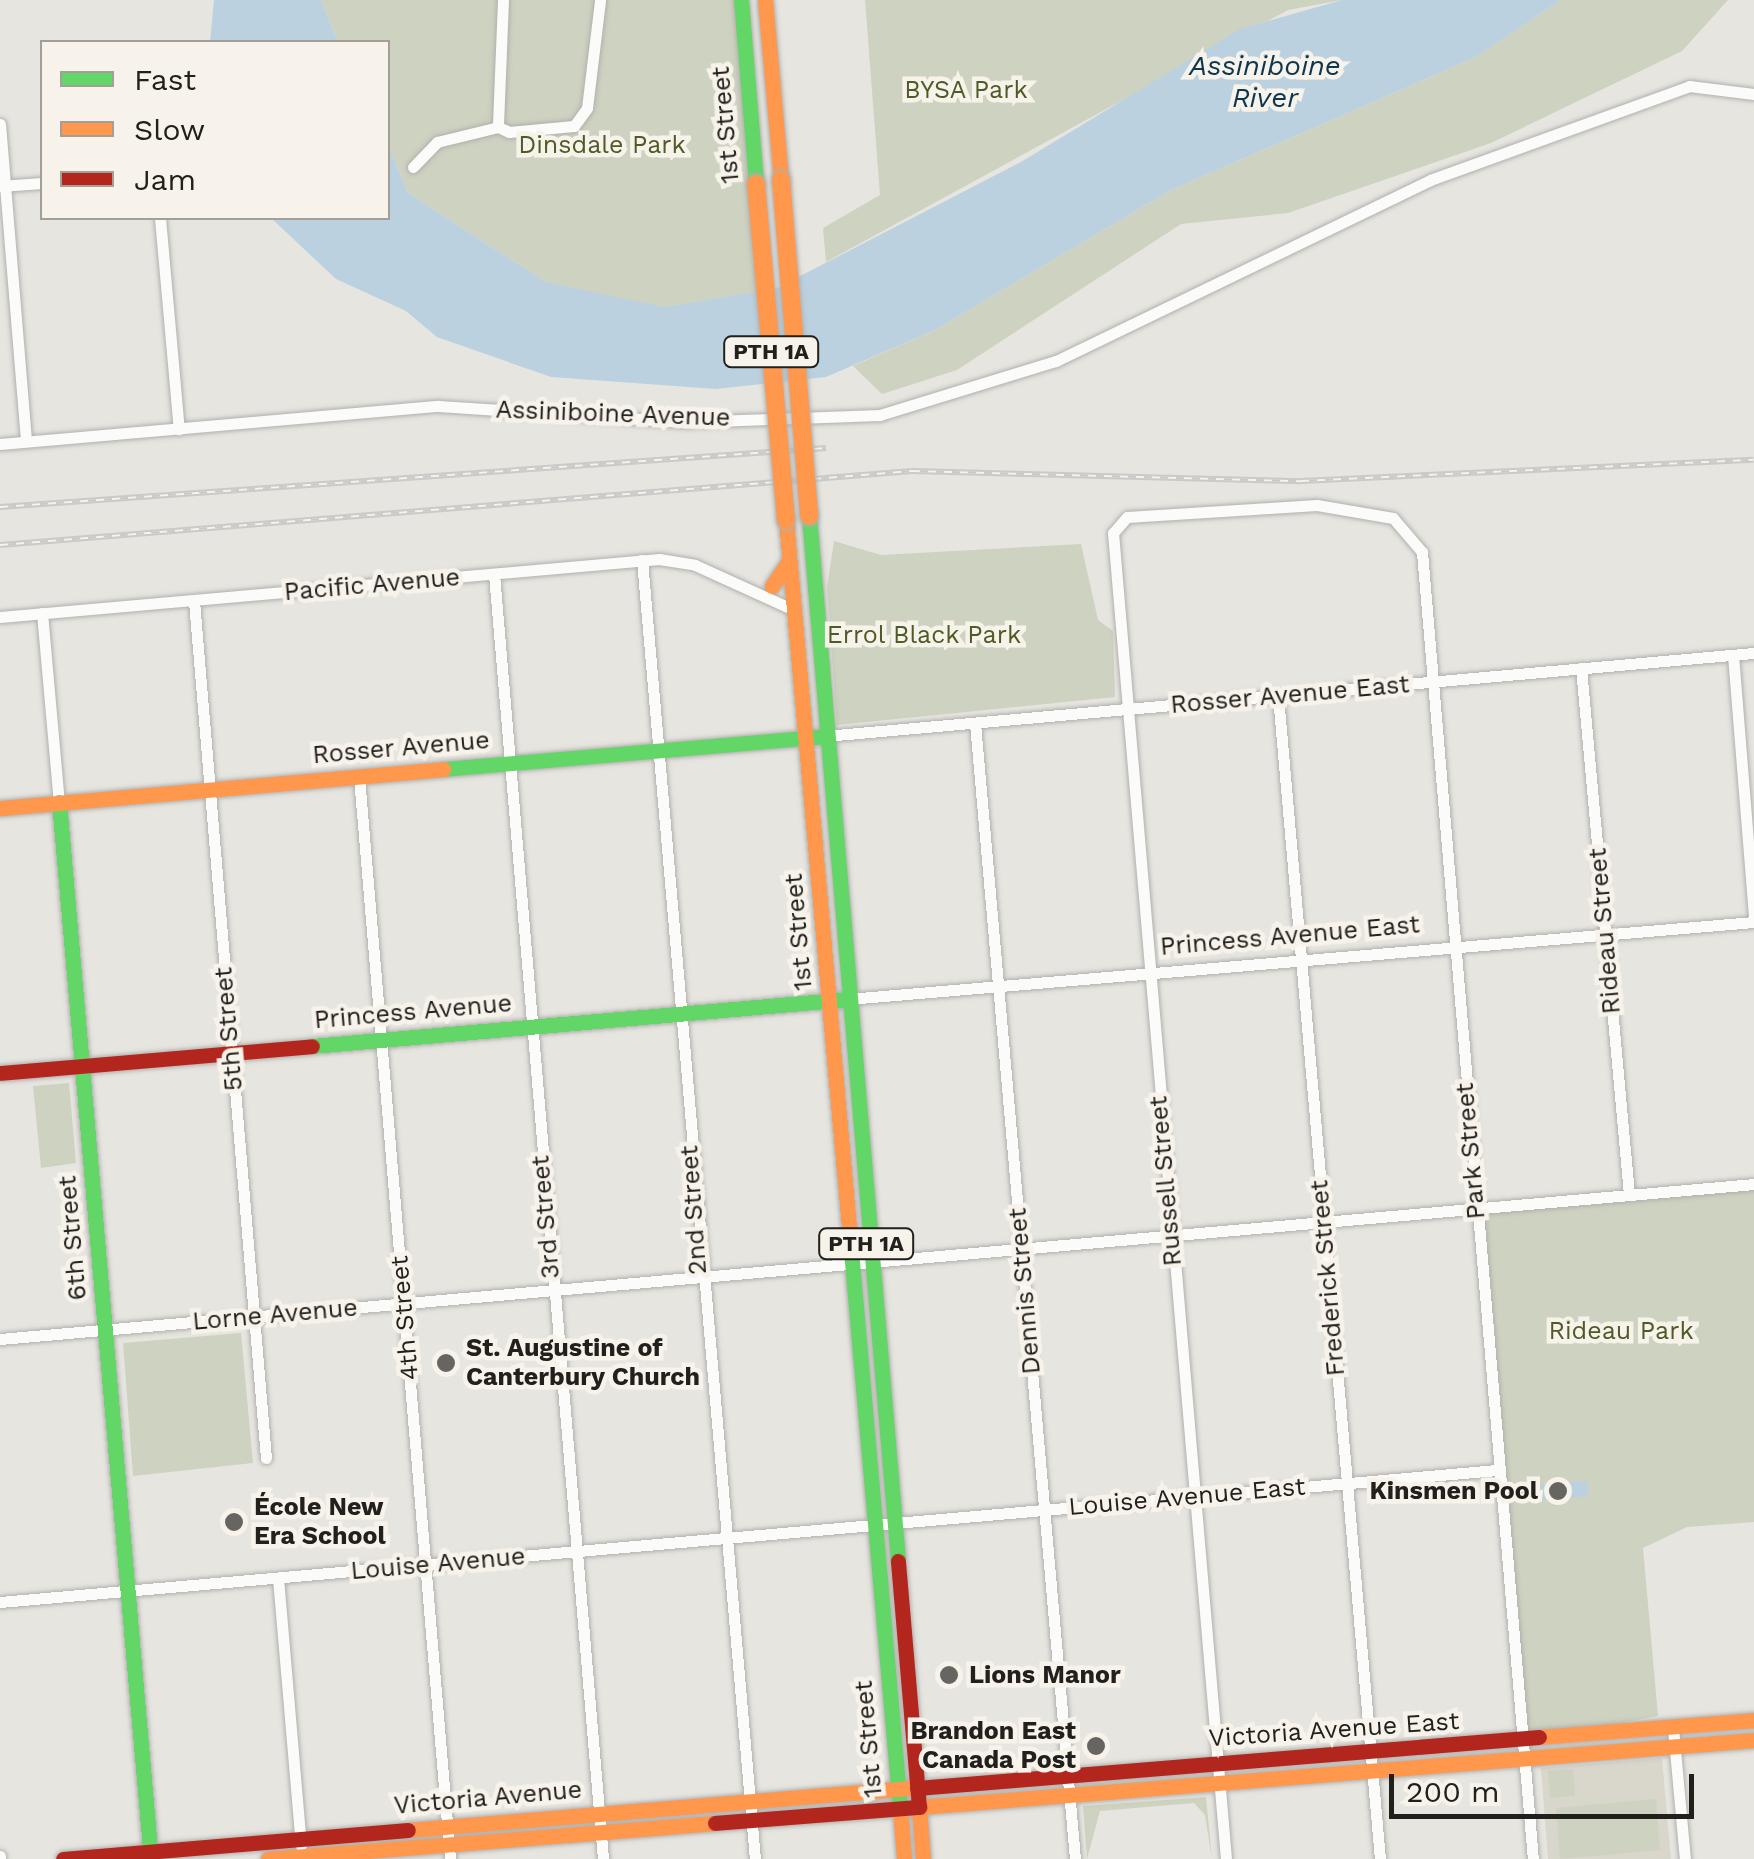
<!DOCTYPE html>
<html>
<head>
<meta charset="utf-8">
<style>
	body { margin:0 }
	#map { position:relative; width:1754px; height:1859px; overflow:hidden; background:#e6e5e0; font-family:"Work Sans",sans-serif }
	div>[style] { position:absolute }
	.built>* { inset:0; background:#d9d6cc }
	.green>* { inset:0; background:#ced2c0 }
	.water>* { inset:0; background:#bbd1e0 }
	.roads { filter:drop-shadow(0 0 2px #b1b0ad) drop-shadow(0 0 2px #b1b0ad) }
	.street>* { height:11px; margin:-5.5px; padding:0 5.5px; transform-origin:5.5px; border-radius:5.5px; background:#fbfbfa }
	.fast>* { height:15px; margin:-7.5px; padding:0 7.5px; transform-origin:7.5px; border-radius:7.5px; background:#63d668 }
	.slow>* { height:15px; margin:-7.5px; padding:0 7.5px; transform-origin:7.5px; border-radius:7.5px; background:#ff974d }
	.jam>* { height:15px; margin:-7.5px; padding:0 7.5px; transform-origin:7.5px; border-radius:7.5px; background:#b3261e }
	.rail>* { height:6px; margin-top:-3px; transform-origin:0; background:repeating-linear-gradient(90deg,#f7f3ea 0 8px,#cacac8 0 16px); box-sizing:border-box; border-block:2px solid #cacac8 }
	.bridges { filter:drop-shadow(0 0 2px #b1b0ad) drop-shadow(0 0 2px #b1b0ad) }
	.slow-bridge>* { height:18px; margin:-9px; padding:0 9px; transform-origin:9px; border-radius:9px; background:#ff974d }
	.dots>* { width:28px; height:28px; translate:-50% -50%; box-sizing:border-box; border:5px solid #f7f3ea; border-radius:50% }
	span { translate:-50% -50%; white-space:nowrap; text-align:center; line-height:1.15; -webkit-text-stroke:9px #f7f3ea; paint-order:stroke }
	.shield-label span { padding:2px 8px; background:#f7f3ea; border:2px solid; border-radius:8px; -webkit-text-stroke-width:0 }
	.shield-label { font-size:22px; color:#21201d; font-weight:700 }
	.park-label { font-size:25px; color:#4e5b26 }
	.street-label { font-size:25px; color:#21201d }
	.poi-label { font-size:25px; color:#21201d; font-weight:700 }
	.left { translate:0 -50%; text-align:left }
	.right { translate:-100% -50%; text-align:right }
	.water-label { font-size:28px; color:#0d364f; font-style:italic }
	.legend { position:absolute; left:40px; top:40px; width:350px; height:180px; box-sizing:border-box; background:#f7f3ea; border:2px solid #a19f98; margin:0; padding:12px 18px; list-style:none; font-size:30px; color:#21201d }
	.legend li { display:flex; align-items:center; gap:20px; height:50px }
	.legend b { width:50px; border:2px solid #a19f98 }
	.scale { position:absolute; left:1389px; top:1774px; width:305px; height:45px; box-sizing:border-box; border:5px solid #21201d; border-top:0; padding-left:12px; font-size:30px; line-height:35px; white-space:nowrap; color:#21201d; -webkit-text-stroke:8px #f7f3ea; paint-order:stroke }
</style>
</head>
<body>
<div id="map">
	<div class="built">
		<div style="clip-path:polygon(1662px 1758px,1671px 1859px,1548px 1859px,1541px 1768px)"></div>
	</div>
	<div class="green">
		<div style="clip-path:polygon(321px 0,738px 0,762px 291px,664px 307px,590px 295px,546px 282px,408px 193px,388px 145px,388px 42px,338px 42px)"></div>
		<div style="clip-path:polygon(865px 0,1342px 0,1288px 10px,826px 262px,823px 228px,880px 195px)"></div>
		<div style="clip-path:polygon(1561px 0,1728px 0,1682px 51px,1491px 143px,1288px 213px,1181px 224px,957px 370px,882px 394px,853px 366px,935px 330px,1169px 191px,1476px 57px)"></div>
		<div style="clip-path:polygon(834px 541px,881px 555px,1081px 544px,1098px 620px,1113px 631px,1115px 697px,837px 725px,827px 587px)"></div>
		<div style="clip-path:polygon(69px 1083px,76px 1163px,41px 1168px,33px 1086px)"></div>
		<div style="clip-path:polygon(1754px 1184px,1754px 1522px,1687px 1527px,1643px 1548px,1658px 1716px,1523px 1741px,1477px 1208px)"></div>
		<div style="clip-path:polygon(241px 1333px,253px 1463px,133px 1476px,123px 1343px)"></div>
		<div style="clip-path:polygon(1573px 1769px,1575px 1796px,1550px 1798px,1548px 1771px)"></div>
		<div style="clip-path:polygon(1206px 1797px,1212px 1859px,1205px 1815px,1194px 1803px,1100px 1811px,1087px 1859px,1083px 1806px)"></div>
		<div style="clip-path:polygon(1656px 1799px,1660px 1850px,1560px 1859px,1556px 1808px)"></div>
	</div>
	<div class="water">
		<div style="clip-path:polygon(214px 0,321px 0,338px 42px,210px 42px)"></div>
		<div style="clip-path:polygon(1342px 0,1561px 0,1476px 57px,1169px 191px,935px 330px,826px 377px,716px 389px,551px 377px,437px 337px,406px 311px,336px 279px,271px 218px,388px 218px,388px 145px,408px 193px,546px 282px,664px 307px,777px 288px,1021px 162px,1240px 29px)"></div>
		<div style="clip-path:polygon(1587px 1481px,1588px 1496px,1533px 1501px,1532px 1485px)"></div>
	</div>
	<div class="roads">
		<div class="street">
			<div style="left:503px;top:0;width:127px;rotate:92.3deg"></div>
			<div style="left:498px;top:127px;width:12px;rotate:24deg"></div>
			<div style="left:509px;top:132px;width:65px;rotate:-5.3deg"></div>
			<div style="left:574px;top:126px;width:22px;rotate:-54deg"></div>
			<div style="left:587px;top:108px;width:109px;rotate:-83.1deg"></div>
			<div style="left:0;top:124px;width:318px;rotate:85.3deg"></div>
			<div style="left:413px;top:167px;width:35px;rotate:-46deg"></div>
			<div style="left:437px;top:142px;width:63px;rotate:-13.8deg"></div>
			<div style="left:0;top:186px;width:42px;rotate:-4.1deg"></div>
			<div style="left:160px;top:218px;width:212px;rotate:84.9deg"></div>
			<div style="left:0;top:444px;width:440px;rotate:-5deg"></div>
			<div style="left:438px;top:406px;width:249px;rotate:3.7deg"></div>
			<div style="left:686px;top:422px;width:194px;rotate:-2.1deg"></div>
			<div style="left:880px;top:415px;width:184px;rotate:-17.1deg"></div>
			<div style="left:1056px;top:361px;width:415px;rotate:-25.8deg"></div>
			<div style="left:1430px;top:180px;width:276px;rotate:-19.9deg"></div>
			<div style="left:1689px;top:86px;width:65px;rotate:7deg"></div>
			<div style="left:642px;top:560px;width:1304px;rotate:85.03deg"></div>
			<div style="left:494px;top:574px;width:1290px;rotate:85.15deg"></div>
			<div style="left:194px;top:601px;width:860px;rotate:85.2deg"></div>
			<div style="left:42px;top:613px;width:190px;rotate:84.9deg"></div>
			<div style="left:0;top:617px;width:662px;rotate:-5.03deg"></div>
			<div style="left:659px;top:559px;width:36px;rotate:9deg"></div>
			<div style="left:695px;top:565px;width:107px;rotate:24.4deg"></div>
			<div style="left:1733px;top:655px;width:262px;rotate:85.4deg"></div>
			<div style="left:1581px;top:668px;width:528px;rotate:84.79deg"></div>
			<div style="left:1278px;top:696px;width:1167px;rotate:84.99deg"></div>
			<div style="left:975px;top:723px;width:1140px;rotate:84.97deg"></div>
			<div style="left:825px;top:736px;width:933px;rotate:-5.11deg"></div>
			<div style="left:359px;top:777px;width:1086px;rotate:85.19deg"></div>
			<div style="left:848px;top:999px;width:909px;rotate:-4.86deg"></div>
			<div style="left:0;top:1339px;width:1761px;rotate:-5.05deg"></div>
			<div style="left:278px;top:1578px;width:268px;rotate:85.1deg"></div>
			<div style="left:0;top:1602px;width:1504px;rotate:-5.04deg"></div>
			<div style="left:1673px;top:1728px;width:132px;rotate:84.8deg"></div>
			<div style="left:0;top:1856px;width:3px;rotate:90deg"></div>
			<div style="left:1226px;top:1859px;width:1331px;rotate:-94.87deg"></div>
			<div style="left:1113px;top:533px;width:21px;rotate:-49deg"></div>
			<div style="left:1127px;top:517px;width:190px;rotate:-3.6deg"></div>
			<div style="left:1317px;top:505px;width:77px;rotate:9.7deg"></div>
			<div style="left:1393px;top:518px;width:45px;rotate:49.5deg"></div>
			<div style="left:1422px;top:552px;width:1312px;rotate:85.15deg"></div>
		</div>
		<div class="fast">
			<div style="left:741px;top:0;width:185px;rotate:85.3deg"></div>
			<div style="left:809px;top:516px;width:1049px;rotate:85.13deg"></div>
			<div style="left:443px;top:769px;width:383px;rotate:-4.9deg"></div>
			<div style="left:59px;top:802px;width:1061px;rotate:85.03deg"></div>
			<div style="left:312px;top:1046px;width:538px;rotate:-5.01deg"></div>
			<div style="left:850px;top:1239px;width:571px;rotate:84.98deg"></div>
		</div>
		<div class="slow">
			<div style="left:765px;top:0;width:181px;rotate:84.9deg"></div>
			<div style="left:786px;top:520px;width:722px;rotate:84.91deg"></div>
			<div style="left:772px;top:586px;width:30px;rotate:-56deg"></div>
			<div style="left:0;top:808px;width:445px;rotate:-5deg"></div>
			<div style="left:1539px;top:1737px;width:216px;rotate:-4.5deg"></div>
			<div style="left:900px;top:1808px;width:51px;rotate:85.5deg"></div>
			<div style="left:408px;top:1830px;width:503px;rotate:-4.79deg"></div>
			<div style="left:268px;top:1859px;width:448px;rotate:-4.6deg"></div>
			<div style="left:923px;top:1859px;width:52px;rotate:-94.4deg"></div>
			<div style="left:919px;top:1807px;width:838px;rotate:-4.59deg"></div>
		</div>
		<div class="jam">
			<div style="left:0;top:1073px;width:313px;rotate:-4.9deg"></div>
			<div style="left:917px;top:1788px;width:624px;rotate:-4.69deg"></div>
			<div style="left:715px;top:1823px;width:205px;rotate:-4.5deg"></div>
			<div style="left:919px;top:1807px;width:247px;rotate:-94.9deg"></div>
			<div style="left:63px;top:1859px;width:346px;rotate:-4.8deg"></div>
		</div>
	</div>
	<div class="rail">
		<div style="left:0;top:507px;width:828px;rotate:-4.09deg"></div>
		<div style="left:0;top:545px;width:915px;rotate:-4.64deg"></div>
		<div style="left:912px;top:471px;width:389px;rotate:1.5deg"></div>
		<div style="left:1301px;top:481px;width:453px;rotate:-2.7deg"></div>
	</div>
	<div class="bridges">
		<div class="slow-bridge">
			<div style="left:781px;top:180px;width:337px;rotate:85.2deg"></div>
			<div style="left:756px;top:184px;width:337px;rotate:84.9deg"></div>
		</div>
	</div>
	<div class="dots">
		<div style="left:446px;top:1363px;background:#666561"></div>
		<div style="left:1558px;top:1491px;background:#666561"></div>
		<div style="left:234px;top:1522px;background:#666561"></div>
		<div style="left:949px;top:1675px;background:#666561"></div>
		<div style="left:1096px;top:1746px;background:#666561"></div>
	</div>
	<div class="shield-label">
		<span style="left:771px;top:352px">PTH 1A</span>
		<span style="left:866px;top:1244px">PTH 1A</span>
	</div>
	<div class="park-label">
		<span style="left:966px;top:90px">BYSA Park</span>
		<span style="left:602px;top:145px">Dinsdale Park</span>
		<span style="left:924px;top:635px">Errol Black Park</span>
		<span style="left:1621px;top:1331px">Rideau Park</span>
	</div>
	<div class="street-label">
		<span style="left:726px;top:125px;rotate:-95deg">1st Street</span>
		<span style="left:613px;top:414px;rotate:2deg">Assiniboine Avenue</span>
		<span style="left:372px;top:585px;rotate:-5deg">Pacific Avenue</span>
		<span style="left:1290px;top:695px;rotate:-5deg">Rosser Avenue East</span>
		<span style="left:401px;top:748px;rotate:-5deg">Rosser Avenue</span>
		<span style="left:1605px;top:931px;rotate:-95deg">Rideau Street</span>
		<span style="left:799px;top:932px;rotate:-95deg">1st Street</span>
		<span style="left:1290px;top:936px;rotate:-5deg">Princess Avenue East</span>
		<span style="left:413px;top:1012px;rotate:-5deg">Princess Avenue</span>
		<span style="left:229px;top:1029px;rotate:-95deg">5th Street</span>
		<span style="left:1471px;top:1151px;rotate:-95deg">Park Street</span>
		<span style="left:1166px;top:1181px;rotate:-95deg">Russell Street</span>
		<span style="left:694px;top:1210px;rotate:-94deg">2nd Street</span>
		<span style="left:546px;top:1217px;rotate:-95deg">3rd Street</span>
		<span style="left:73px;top:1238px;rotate:-95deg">6th Street</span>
		<span style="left:1328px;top:1278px;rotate:-95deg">Frederick Street</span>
		<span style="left:1025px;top:1291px;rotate:-95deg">Dennis Street</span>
		<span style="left:275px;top:1315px;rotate:-5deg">Lorne Avenue</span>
		<span style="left:405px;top:1318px;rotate:-95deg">4th Street</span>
		<span style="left:1187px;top:1497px;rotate:-5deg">Louise Avenue East</span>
		<span style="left:438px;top:1564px;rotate:-5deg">Louise Avenue</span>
		<span style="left:1334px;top:1730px;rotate:-4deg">Victoria Avenue East</span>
		<span style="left:869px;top:1739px;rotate:-95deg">1st Street</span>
		<span style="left:488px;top:1798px;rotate:-5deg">Victoria Avenue</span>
	</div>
	<div class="poi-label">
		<span class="left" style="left:466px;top:1363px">St. Augustine of<br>Canterbury Church</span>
		<span class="right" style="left:1538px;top:1491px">Kinsmen Pool</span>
		<span class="left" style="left:254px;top:1522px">École New<br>Era School</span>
		<span class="left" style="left:969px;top:1675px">Lions Manor</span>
		<span class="right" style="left:1076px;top:1746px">Brandon East<br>Canada Post</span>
	</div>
	<div class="water-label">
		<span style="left:1265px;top:82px">Assiniboine<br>River</span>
	</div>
	<ul class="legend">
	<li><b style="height:12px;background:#63d668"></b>Fast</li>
	<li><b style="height:12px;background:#ff974d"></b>Slow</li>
	<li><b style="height:12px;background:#b3261e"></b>Jam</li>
	</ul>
	<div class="scale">200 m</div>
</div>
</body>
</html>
